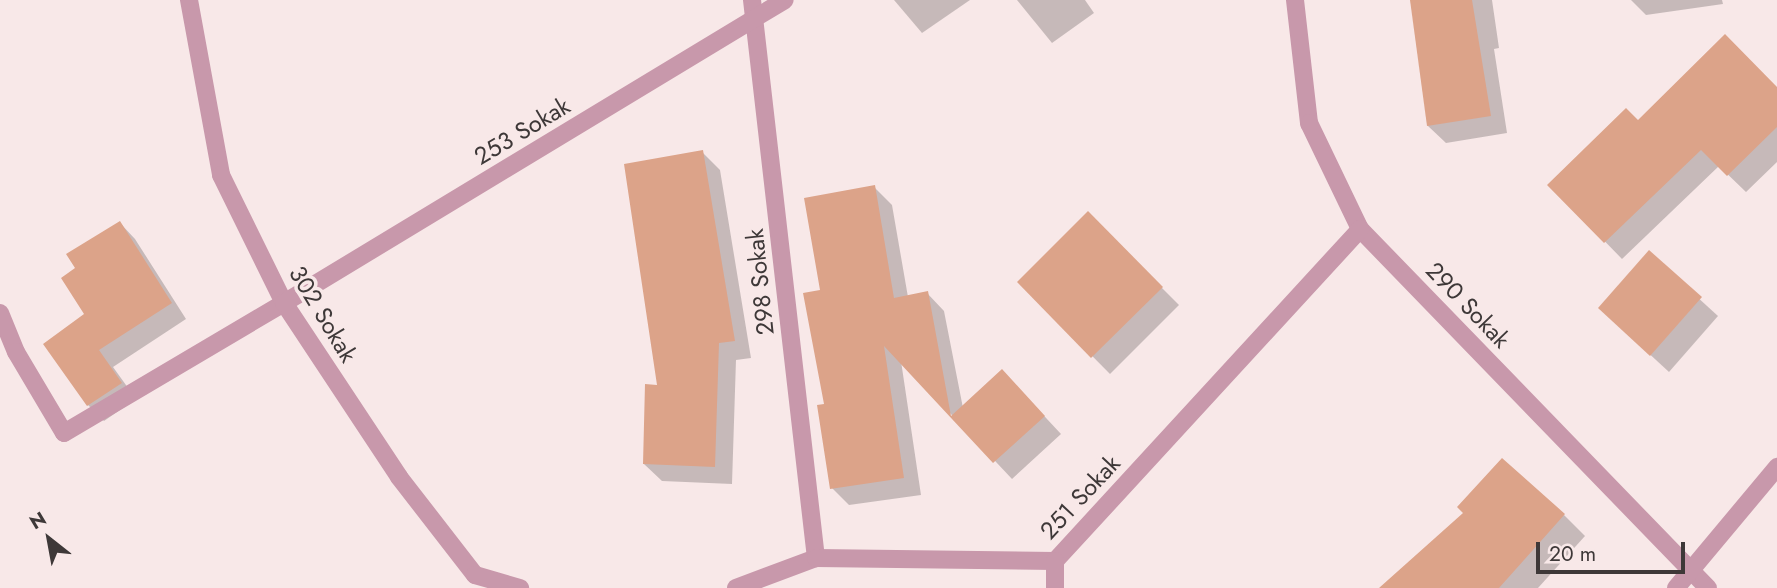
<!DOCTYPE html>
<html>
<head>
<meta charset="utf-8">
<style>
	body { margin:0 }
	#map { position:relative; width:1777px; height:588px; overflow:hidden; background:#f8e8e8; font-family:Jost,sans-serif }
	div>[style] { position:absolute }
	.shadow>* { inset:0; background:#0003 }
	.building>* { inset:0; background:#dca389 }
	.lane>* { height:18px; margin:-9px; padding:0 9px; transform-origin:9px; border-radius:9px; background:#c898ab }
	.street>* { height:18px; margin:-9px; padding:0 9px; transform-origin:9px; border-radius:9px; background:#c898ab }
	span { translate:-50% -50%; white-space:nowrap; text-align:center; line-height:1.15; -webkit-text-stroke:7px #f8e8e8; paint-order:stroke }
	.street-label { font-size:24px; color:#3e3838 }
	.north { position:absolute; left:14px; top:504px; width:70px; height:70px; -webkit-text-stroke:5px #f8e8e8; paint-order:stroke; rotate:329deg; font-size:19px; font-weight:700; line-height:28px; text-align:center; color:#3e3838 }
	.north::after { content:''; display:block; margin:auto; width:24px; height:32px; background:#3e3838; clip-path:polygon(50% 0,100% 100%,50% 72%,0 100%) }
	.scale { position:absolute; left:1536px; top:542px; width:149px; height:32px; box-sizing:border-box; border:4px solid #3e3838; border-top:0; padding-left:9px; font-size:21px; line-height:24px; white-space:nowrap; color:#3e3838; -webkit-text-stroke:5px #f8e8e8; paint-order:stroke }
</style>
</head>
<body>
<div id="map">
	<div class="shadow">
		<div style="clip-path:polygon(894px 0,970px 0,922px 33px)"></div>
		<div style="clip-path:polygon(1017px 0,1085px 0,1094px 13px,1052px 43px)"></div>
		<div style="clip-path:polygon(1411px 0,1492px 0,1499px 48px,1494px 49px,1507px 133px,1446px 143px,1428px 126px)"></div>
		<div style="clip-path:polygon(1631px 0,1722px 0,1723px 4px,1646px 15px)"></div>
		<div style="clip-path:polygon(1777px 89px,1777px 162px,1746px 192px,1719px 166px,1622px 259px,1550px 185px,1638px 122px)"></div>
		<div style="clip-path:polygon(702px 152px,720px 170px,751px 358px,736px 360px,732px 484px,662px 481px,644px 464px)"></div>
		<div style="clip-path:polygon(874px 187px,892px 205px,908px 297px,927px 293px,944px 311px,963px 408px,1019px 389px,1061px 434px,1012px 479px,901px 361px,921px 495px,849px 505px,832px 488px,822px 291px)"></div>
		<div style="clip-path:polygon(1088px 214px,1179px 305px,1110px 374px,1019px 282px)"></div>
		<div style="clip-path:polygon(120px 223px,135px 239px,186px 319px,113px 367px,136px 399px,104px 421px,88px 405px,86px 314px,78px 269px)"></div>
		<div style="clip-path:polygon(1649px 253px,1718px 316px,1669px 372px,1618px 325px)"></div>
		<div style="clip-path:polygon(1564px 515px,1585px 536px,1538px 588px,1382px 588px)"></div>
	</div>
	<div class="building">
		<div style="clip-path:polygon(1410px 0,1472px 0,1491px 116px,1427px 126px)"></div>
		<div style="clip-path:polygon(1725px 34px,1777px 87px,1777px 127px,1727px 176px,1701px 150px,1604px 243px,1547px 185px,1626px 108px,1638px 120px)"></div>
		<div style="clip-path:polygon(703px 150px,735px 341px,719px 343px,715px 467px,643px 464px,645px 384px,657px 385px,624px 164px)"></div>
		<div style="clip-path:polygon(875px 185px,894px 298px,928px 291px,951px 416px,1002px 369px,1045px 416px,993px 463px,884px 346px,904px 478px,830px 489px,817px 405px,824px 404px,803px 293px,820px 290px,804px 198px)"></div>
		<div style="clip-path:polygon(1088px 211px,1163px 287px,1091px 358px,1017px 282px)"></div>
		<div style="clip-path:polygon(120px 221px,172px 303px,99px 350px,122px 383px,87px 406px,43px 344px,84px 314px,61px 278px,75px 268px,66px 254px)"></div>
		<div style="clip-path:polygon(1649px 250px,1702px 297px,1650px 356px,1598px 308px)"></div>
		<div style="clip-path:polygon(1502px 458px,1565px 514px,1499px 588px,1379px 588px,1463px 513px,1457px 507px)"></div>
	</div>
	<div class="lane">
		<div style="left:0;top:313px;width:42px;rotate:67.7deg"></div>
		<div style="left:16px;top:352px;width:94px;rotate:59.3deg"></div>
		<div style="left:64px;top:433px;width:256px;rotate:-30.6deg"></div>
	</div>
	<div class="street">
		<div style="left:189px;top:0;width:178px;rotate:79.6deg"></div>
		<div style="left:221px;top:175px;width:143px;rotate:63.8deg"></div>
		<div style="left:284px;top:303px;width:209px;rotate:56.5deg"></div>
		<div style="left:399px;top:477px;width:124px;rotate:52.2deg"></div>
		<div style="left:475px;top:575px;width:47px;rotate:16.1deg"></div>
		<div style="left:752px;top:0;width:562px;rotate:83.46deg"></div>
		<div style="left:1295px;top:0;width:124px;rotate:83.5deg"></div>
		<div style="left:1309px;top:123px;width:118px;rotate:64.3deg"></div>
		<div style="left:1360px;top:229px;width:500px;rotate:45.9deg"></div>
		<div style="left:284px;top:303px;width:585px;rotate:-31.17deg"></div>
		<div style="left:736px;top:588px;width:85px;rotate:-20.6deg"></div>
		<div style="left:816px;top:558px;width:239px;rotate:0.7deg"></div>
		<div style="left:1055px;top:561px;width:451px;rotate:-47.4deg"></div>
		<div style="left:1055px;top:588px;width:27px;rotate:-90deg"></div>
		<div style="left:1676px;top:588px;width:158px;rotate:-50.1deg"></div>
	</div>
	<div class="street-label">
		<span style="left:522px;top:131px;rotate:-31deg">253 Sokak</span>
		<span style="left:760px;top:282px;rotate:-96deg">298 Sokak</span>
		<span style="left:1468px;top:305px;rotate:46deg">290 Sokak</span>
		<span style="left:323px;top:314px;rotate:59deg">302 Sokak</span>
		<span style="left:1080px;top:497px;rotate:-47deg">251 Sokak</span>
	</div>
	<div class="north">N</div>
	<div class="scale">20 m</div>
</div>
</body>
</html>
